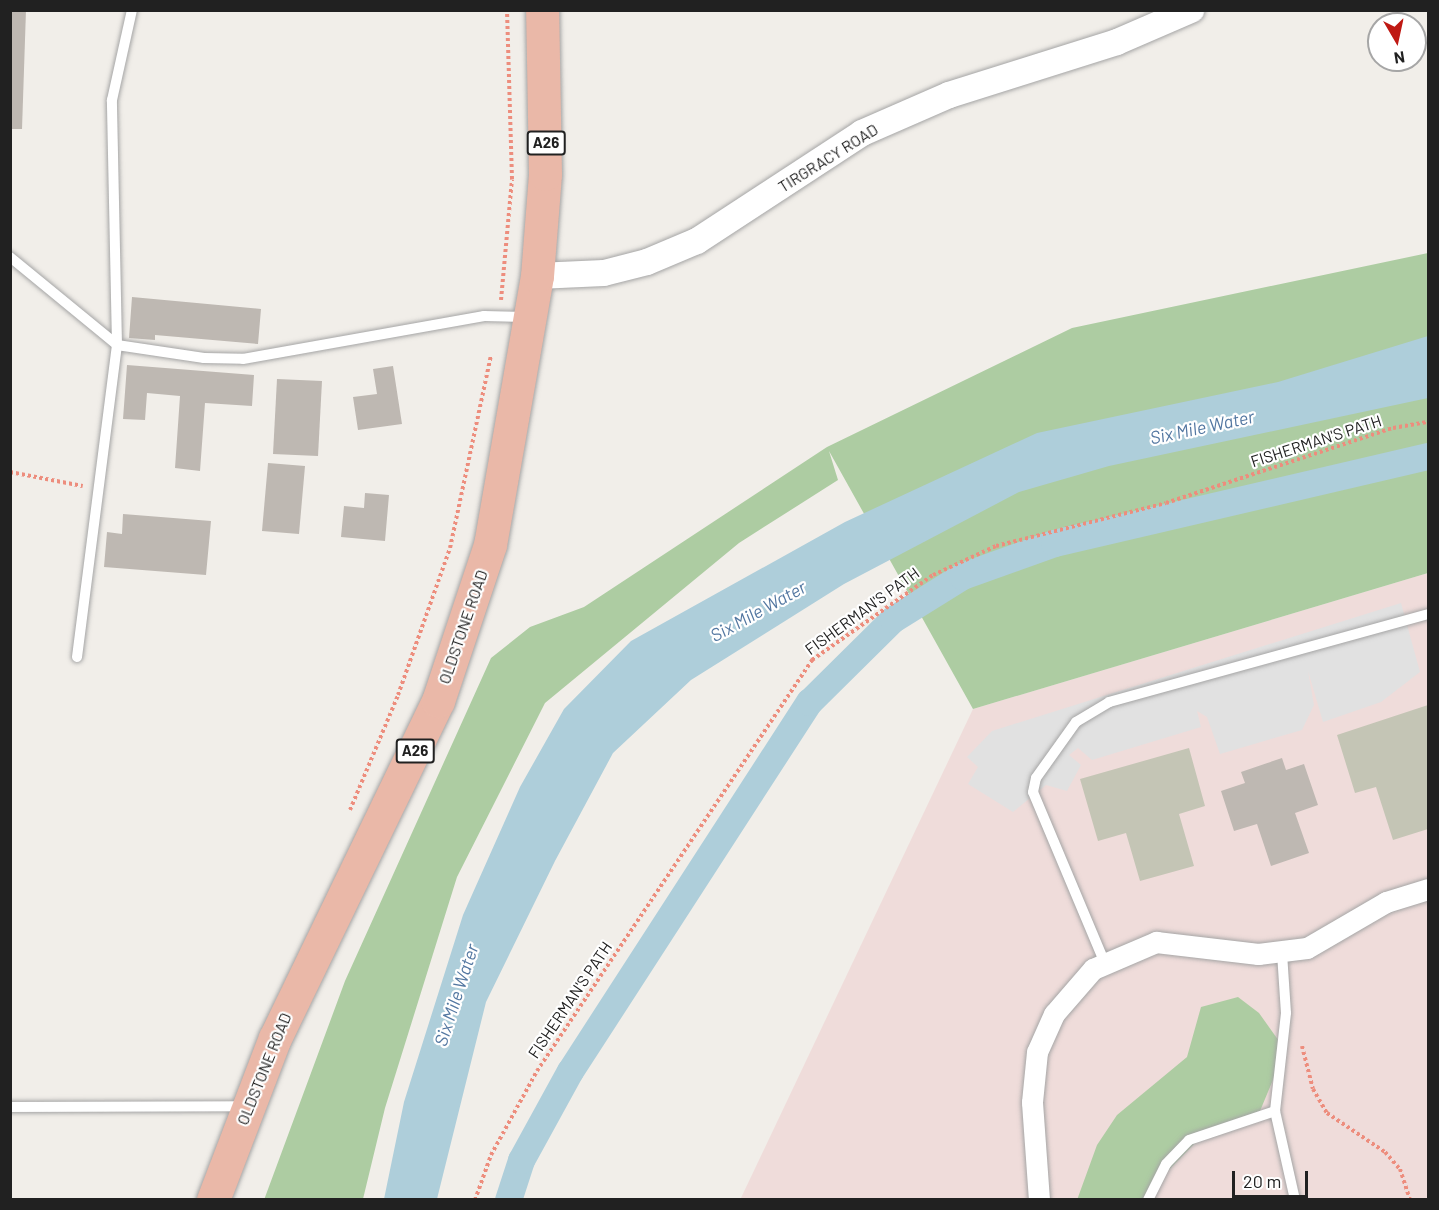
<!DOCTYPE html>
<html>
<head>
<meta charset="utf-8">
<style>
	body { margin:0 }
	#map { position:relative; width:1439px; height:1210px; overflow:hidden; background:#f1eee9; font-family:Barlow,sans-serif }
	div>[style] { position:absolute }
	.commercial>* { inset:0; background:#efdcda }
	.construction>* { inset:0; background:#c4c5b5 }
	.forest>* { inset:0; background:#adcca2 }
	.parking>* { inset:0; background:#e1e1e1 }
	.water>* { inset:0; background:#aeceda }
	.canal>* { height:27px; margin:-13.5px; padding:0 13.5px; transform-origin:13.5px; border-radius:13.5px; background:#aeceda }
	.building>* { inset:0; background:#beb8b2 }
	.path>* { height:4px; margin-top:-2px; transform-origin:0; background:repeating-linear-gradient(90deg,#ed8d7d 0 3px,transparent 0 6px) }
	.roads { filter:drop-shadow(0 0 2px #a5a5a5) drop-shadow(0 0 2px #a5a5a5) }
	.service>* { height:10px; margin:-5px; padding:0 5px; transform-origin:5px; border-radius:5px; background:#fff }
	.minor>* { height:21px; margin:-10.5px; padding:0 10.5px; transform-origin:10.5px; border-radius:10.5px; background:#fff }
	.tertiary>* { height:26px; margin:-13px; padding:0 13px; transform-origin:13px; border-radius:13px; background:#fff }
	.trunk>* { height:33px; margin:-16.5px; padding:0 16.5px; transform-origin:16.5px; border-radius:16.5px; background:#eab8a8 }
	span { translate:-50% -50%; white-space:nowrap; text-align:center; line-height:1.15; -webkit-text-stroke:4.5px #fff; paint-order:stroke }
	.shield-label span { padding:2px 4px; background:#fff; border:2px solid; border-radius:4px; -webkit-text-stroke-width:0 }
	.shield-label { font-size:15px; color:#212121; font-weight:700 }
	.street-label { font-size:16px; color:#212121 }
	.water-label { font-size:18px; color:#5377a1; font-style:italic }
	.frame { position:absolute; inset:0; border:12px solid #212121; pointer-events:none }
	.north { position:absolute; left:1367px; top:12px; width:60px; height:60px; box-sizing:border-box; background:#fff; border:2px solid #a6a6a6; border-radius:50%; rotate:171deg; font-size:16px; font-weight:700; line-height:24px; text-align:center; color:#212121 }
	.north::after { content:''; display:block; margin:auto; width:21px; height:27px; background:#bf1913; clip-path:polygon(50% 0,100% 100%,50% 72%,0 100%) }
	.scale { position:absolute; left:1232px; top:1171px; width:76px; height:27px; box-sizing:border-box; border:3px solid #212121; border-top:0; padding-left:8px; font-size:18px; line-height:21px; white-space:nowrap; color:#212121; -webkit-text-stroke:4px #fff; paint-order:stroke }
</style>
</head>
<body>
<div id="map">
	<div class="commercial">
		<div style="clip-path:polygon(1428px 573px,1428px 1199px,740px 1200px,973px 709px)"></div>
	</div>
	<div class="construction">
		<div style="clip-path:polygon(1428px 705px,1428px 829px,1393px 840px,1376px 787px,1355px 793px,1337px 735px)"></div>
		<div style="clip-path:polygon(1189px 748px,1205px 806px,1179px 814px,1194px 866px,1140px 881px,1126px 833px,1098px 841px,1080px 779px)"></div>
	</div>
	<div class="forest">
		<div style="clip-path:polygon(1428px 253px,1428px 573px,973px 709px,829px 451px,838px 480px,739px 543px,545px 703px,457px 877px,385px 1108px,363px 1199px,264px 1200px,345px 981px,491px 658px,530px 627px,584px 607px,827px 447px,1072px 328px)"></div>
		<div style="clip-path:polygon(1238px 997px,1259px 1013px,1279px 1041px,1275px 1075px,1260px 1111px,1199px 1139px,1158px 1181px,1152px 1199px,1077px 1200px,1097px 1145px,1117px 1115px,1187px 1057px,1201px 1007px)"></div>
	</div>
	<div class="parking">
		<div style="clip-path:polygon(1401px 603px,1420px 672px,1381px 702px,1323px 722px,1308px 671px,1314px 705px,1302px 730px,1220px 754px,1207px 717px,1197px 711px,1201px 727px,1092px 760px,1078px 748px,1069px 755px,1081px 765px,1067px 791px,1046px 785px,1013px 812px,968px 784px,978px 767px,967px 757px,992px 731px)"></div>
	</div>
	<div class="water">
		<div style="clip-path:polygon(1428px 336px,1428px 398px,1109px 466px,1019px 492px,844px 584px,691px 680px,613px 753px,555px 861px,486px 1002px,437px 1199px,384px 1199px,404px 1102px,463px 915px,520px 787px,564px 709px,631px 641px,845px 522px,1037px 433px,1278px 382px)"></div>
	</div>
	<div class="canal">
		<div style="left:508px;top:1200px;width:42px;rotate:-72deg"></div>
		<div style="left:521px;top:1160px;width:102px;rotate:-61.2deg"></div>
		<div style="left:570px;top:1071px;width:440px;rotate:-57.1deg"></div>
		<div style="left:809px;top:702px;width:118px;rotate:-44.7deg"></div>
		<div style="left:893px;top:619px;width:81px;rotate:-31.9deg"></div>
		<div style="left:962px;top:576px;width:98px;rotate:-19.7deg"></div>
		<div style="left:1054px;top:543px;width:384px;rotate:-13.1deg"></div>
	</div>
	<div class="building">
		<div style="clip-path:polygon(10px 10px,26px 10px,22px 129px,10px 129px)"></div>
		<div style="clip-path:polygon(132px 297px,261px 309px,258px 344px,155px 335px,155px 340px,129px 338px)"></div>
		<div style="clip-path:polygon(127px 365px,254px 375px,252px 406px,205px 403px,200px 471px,175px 468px,180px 396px,147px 393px,145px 420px,123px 419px)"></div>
		<div style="clip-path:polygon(393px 366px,402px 424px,358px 430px,353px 397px,377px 394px,373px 369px)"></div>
		<div style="clip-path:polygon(277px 379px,322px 381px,318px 456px,273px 454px)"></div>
		<div style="clip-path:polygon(268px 463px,305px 466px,299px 534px,262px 531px)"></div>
		<div style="clip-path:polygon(365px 493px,389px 495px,385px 541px,341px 537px,344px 506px,364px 508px)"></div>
		<div style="clip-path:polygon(123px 514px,211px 521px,206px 575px,104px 567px,107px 532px,122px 534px)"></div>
		<div style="clip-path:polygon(1282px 758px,1286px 770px,1304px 764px,1318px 805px,1295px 813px,1309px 853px,1271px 866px,1257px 824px,1234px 831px,1221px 791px,1245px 783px,1241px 772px)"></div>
	</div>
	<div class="path">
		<div style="left:501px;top:300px;width:121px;rotate:-84.8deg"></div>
		<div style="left:512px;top:179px;width:169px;rotate:-91.7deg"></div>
		<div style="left:10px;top:472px;width:74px;rotate:10.9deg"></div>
		<div style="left:350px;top:810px;width:125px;rotate:-67.3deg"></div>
		<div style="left:398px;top:695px;width:156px;rotate:-70.5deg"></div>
		<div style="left:450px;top:548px;width:197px;rotate:-78deg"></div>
		<div style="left:1302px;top:1046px;width:44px;rotate:75.7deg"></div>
		<div style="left:1313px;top:1089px;width:28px;rotate:60deg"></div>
		<div style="left:1327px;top:1113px;width:70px;rotate:33.9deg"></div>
		<div style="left:1385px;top:1152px;width:23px;rotate:49deg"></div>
		<div style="left:1400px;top:1169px;width:33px;rotate:72deg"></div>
		<div style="left:475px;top:1200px;width:48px;rotate:-70.4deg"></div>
		<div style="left:491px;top:1155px;width:96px;rotate:-61.3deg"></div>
		<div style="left:537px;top:1071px;width:495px;rotate:-56.2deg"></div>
		<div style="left:812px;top:660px;width:148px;rotate:-35.1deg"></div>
		<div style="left:933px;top:575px;width:69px;rotate:-24.7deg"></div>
		<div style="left:996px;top:546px;width:175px;rotate:-14.2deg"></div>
		<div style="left:1166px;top:503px;width:239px;rotate:-18.3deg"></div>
		<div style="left:1393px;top:428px;width:36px;rotate:-10deg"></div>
	</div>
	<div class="roads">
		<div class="service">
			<div style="left:10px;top:257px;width:139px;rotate:39.4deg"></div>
			<div style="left:117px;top:345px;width:88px;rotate:8.5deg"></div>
			<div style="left:204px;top:358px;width:39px;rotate:1deg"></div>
			<div style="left:243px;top:359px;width:245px;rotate:-10.1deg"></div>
			<div style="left:484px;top:316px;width:41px;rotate:1.4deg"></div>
			<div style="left:77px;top:657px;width:315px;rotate:-82.7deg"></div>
			<div style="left:117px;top:345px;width:245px;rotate:-91.2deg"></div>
			<div style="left:112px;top:100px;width:92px;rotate:-77.5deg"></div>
			<div style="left:1282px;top:953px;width:60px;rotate:86.2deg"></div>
			<div style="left:1286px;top:1013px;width:99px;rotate:96.4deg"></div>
			<div style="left:1275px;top:1111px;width:91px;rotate:77.3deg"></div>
			<div style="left:1104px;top:961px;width:183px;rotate:-112.8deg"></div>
			<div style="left:1033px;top:792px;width:14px;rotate:-78deg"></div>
			<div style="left:1036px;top:778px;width:69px;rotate:-54.5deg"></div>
			<div style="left:1076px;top:722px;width:39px;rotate:-31deg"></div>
			<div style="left:1109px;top:702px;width:331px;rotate:-15.4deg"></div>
			<div style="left:10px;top:1107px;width:234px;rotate:-0.2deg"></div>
			<div style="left:1148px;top:1200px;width:40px;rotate:-63.4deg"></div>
			<div style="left:1166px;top:1164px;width:33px;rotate:-46deg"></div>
			<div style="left:1189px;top:1140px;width:91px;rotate:-18.6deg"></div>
		</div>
		<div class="minor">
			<div style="left:1039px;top:1200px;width:98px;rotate:-94.1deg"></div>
			<div style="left:1032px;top:1102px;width:50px;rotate:-84.3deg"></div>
			<div style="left:1037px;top:1052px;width:42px;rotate:-65.9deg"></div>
			<div style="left:1054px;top:1014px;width:60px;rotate:-49.1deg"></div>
			<div style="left:1093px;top:969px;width:69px;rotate:-23.2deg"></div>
			<div style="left:1156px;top:942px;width:103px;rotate:6.7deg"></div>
			<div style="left:1258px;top:954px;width:49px;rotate:-7deg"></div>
			<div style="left:1307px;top:948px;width:91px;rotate:-30.2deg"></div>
			<div style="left:1386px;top:902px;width:44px;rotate:-17.2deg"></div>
		</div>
		<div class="tertiary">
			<div style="left:537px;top:276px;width:67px;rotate:-2.6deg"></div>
			<div style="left:604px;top:273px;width:44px;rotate:-14.3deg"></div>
			<div style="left:647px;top:262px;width:54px;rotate:-22.8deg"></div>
			<div style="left:697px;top:241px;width:197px;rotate:-33.2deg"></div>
			<div style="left:862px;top:133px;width:95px;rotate:-23.6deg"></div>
			<div style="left:949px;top:95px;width:176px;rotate:-17.5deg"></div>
			<div style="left:1117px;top:42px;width:81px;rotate:-23.4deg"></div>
		</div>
		<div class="trunk">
			<div style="left:213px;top:1200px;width:173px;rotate:-69.1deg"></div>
			<div style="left:275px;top:1038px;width:374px;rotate:-64.2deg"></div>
			<div style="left:438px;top:701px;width:164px;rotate:-71.6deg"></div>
			<div style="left:490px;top:545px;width:273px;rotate:-80.1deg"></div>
			<div style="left:537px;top:276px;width:102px;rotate:-85.5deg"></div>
			<div style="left:545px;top:174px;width:164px;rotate:-91deg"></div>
		</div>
	</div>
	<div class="shield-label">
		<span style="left:546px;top:143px">A26</span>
		<span style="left:415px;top:751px">A26</span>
	</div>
	<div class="street-label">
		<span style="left:828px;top:158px;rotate:-32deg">TIRGRACY ROAD</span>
		<span style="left:1316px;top:441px;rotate:-18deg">FISHERMAN'S PATH</span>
		<span style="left:862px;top:611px;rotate:-36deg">FISHERMAN'S PATH</span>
		<span style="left:463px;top:627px;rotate:-71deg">OLDSTONE ROAD</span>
		<span style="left:570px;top:1000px;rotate:-56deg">FISHERMAN'S PATH</span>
		<span style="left:264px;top:1069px;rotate:-68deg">OLDSTONE ROAD</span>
	</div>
	<div class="water-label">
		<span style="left:1202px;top:427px;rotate:-12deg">Six Mile Water</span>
		<span style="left:758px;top:611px;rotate:-29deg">Six Mile Water</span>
		<span style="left:456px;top:995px;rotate:-72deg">Six Mile Water</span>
	</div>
	<div class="frame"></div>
	<div class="north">N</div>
	<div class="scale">20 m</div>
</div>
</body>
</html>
